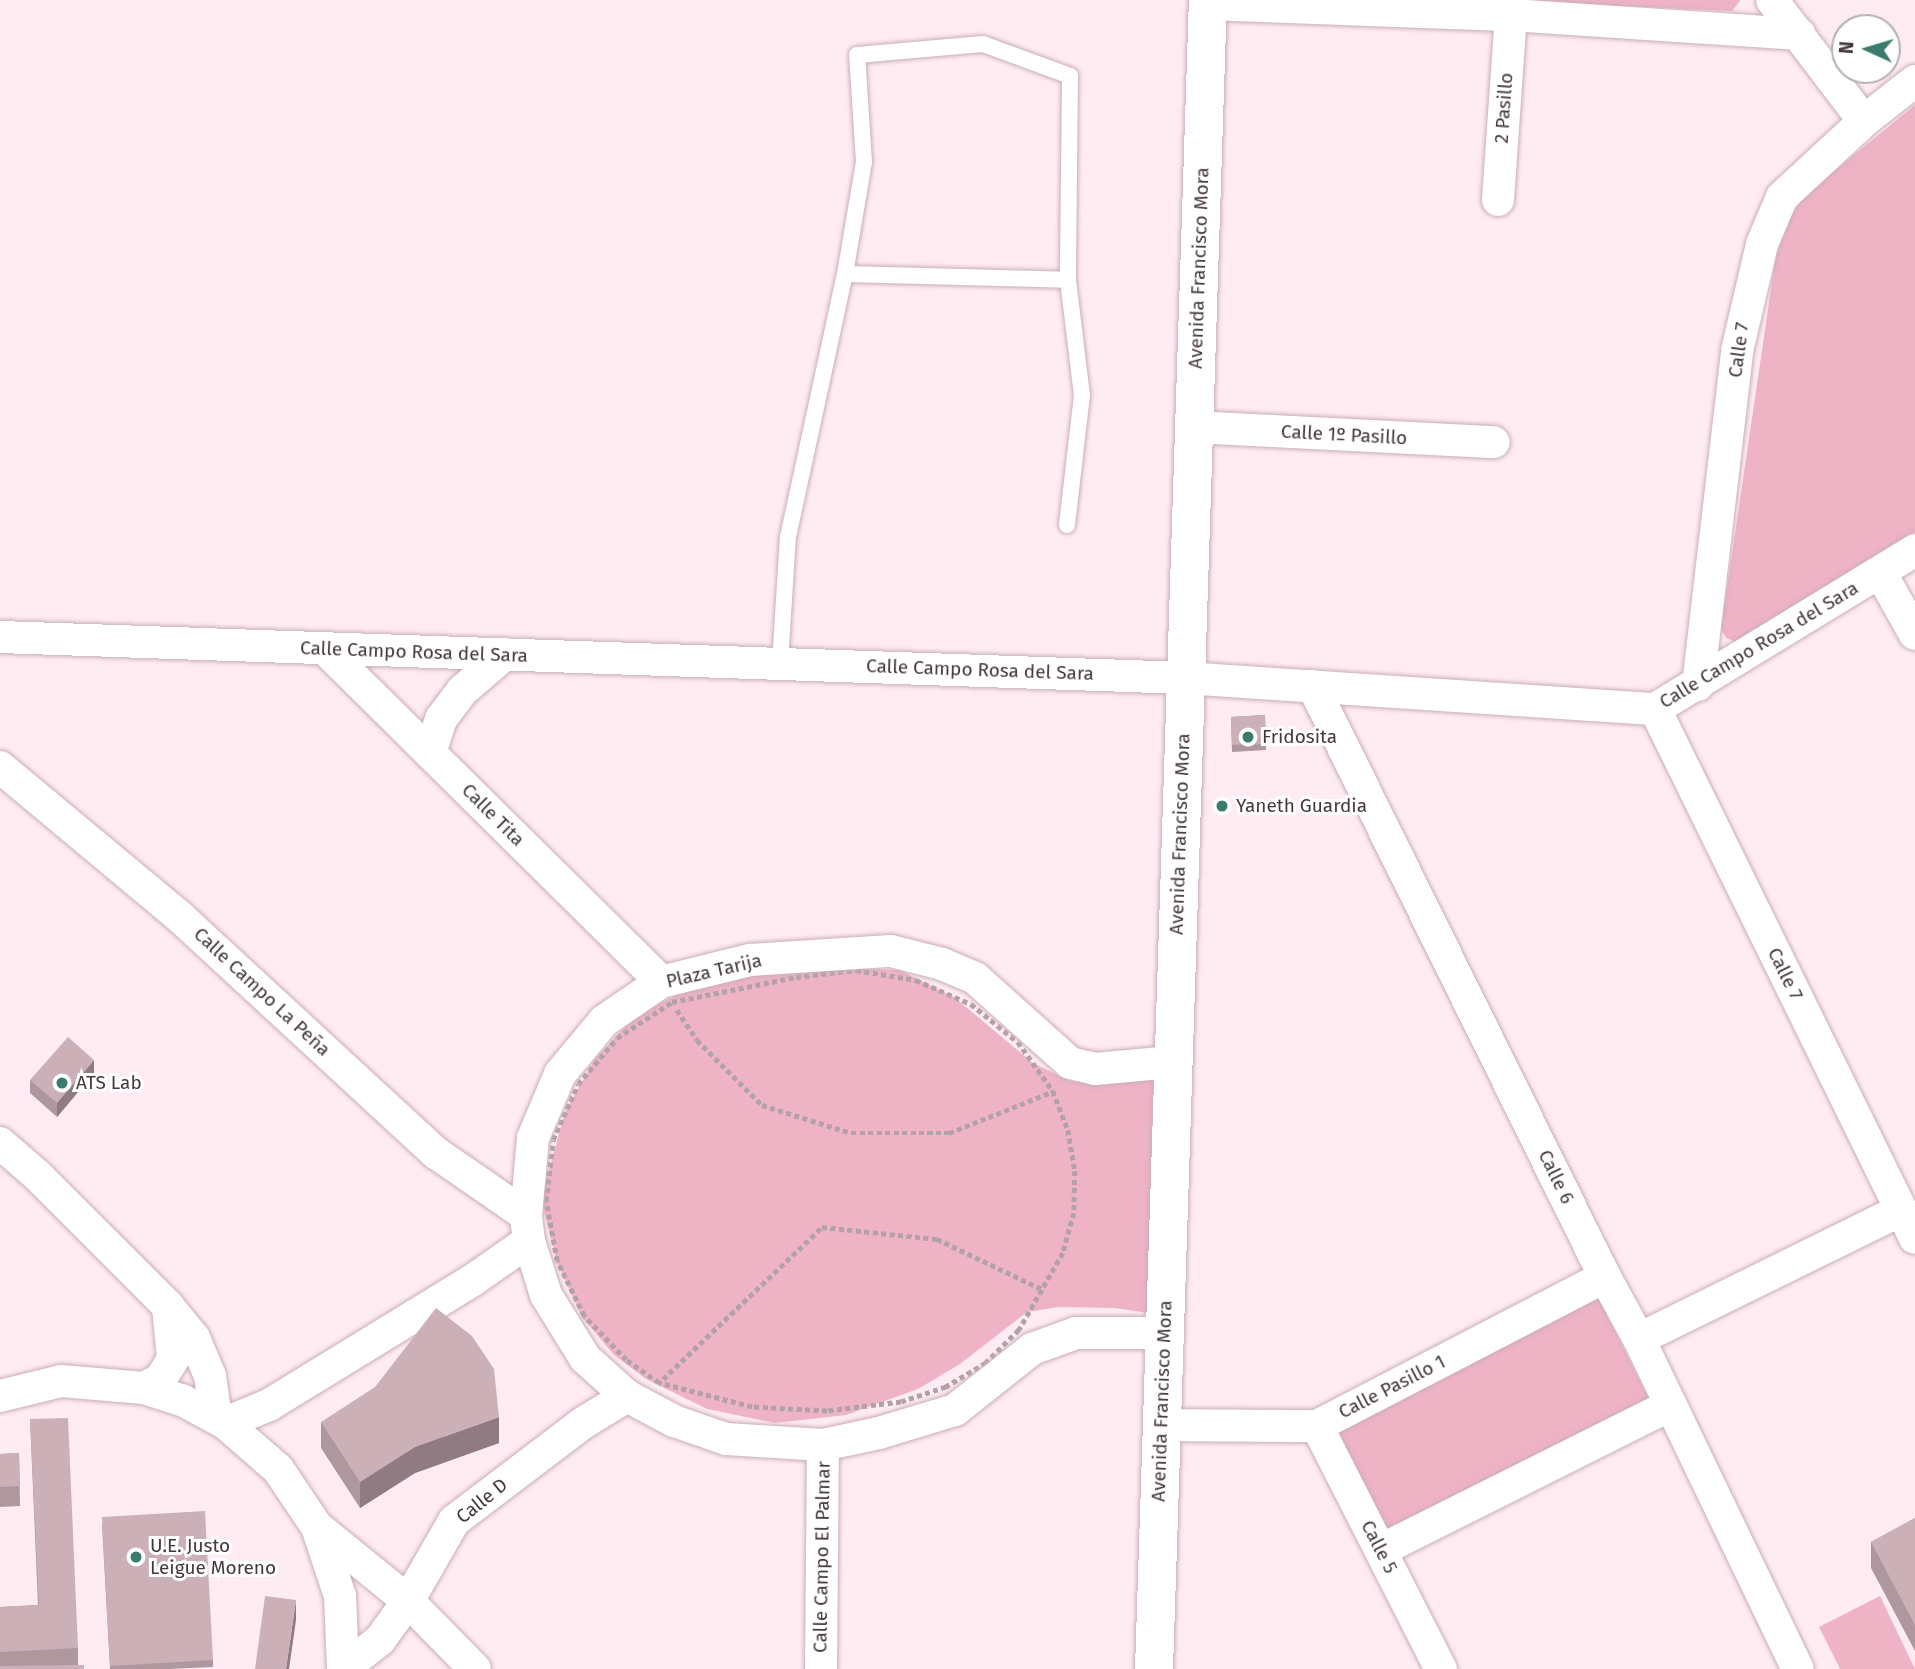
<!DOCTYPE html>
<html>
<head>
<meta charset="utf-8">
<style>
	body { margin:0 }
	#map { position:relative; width:1915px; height:1669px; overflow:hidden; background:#ffecf2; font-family:"Fira Sans",sans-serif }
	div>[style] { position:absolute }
	.green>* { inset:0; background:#efb3c6 }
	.path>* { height:4.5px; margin-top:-2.25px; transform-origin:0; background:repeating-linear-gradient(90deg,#b2a2a7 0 5px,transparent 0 8.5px) }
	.roads { filter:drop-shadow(0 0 2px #caaeb6) drop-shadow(0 0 2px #caaeb6) }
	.service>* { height:16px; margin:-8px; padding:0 8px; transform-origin:8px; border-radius:8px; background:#fff }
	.minor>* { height:32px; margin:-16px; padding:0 16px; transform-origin:16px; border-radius:16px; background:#fff }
	.tertiary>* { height:38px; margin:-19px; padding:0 19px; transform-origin:19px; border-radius:19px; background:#fff }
	.wall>* { inset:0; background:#af979e }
	.shaded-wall>* { inset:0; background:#8f7b81 }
	.building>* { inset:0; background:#ccb0b8 }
	.dots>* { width:19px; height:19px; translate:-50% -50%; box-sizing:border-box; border:4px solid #fff; border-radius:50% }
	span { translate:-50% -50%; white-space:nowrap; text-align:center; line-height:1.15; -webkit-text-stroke:6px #fff; paint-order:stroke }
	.street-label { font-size:19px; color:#44383c }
	.poi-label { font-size:19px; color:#44383c }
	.left { translate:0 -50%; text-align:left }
	.north { position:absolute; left:1831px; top:14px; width:70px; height:70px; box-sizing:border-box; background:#fff; border:2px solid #b4afb1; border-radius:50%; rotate:274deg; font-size:19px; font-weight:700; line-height:28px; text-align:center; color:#44383c }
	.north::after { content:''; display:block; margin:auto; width:24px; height:32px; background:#397b6c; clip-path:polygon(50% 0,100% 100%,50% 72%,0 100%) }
</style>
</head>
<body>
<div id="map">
	<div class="green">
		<div style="clip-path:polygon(1488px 0,1740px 0,1740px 1px,1732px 11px)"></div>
		<div style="clip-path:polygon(1915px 105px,1915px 532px,1741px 644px,1726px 638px,1721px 629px,1776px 255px,1792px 215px,1804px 196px)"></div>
		<div style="clip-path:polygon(831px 968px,899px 970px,954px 997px,1033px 1063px,1070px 1081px,1117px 1080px,1154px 1067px,1148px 1313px,1115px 1308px,1059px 1307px,1027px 1312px,960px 1364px,918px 1389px,846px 1415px,775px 1423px,707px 1409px,646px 1379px,614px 1355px,582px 1317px,557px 1263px,541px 1199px,565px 1112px,595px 1059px,637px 1014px,690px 989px,755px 976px)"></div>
		<div style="clip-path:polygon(1597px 1295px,1650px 1401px,1386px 1531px,1336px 1429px)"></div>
		<div style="clip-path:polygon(1880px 1596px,1915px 1669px,1840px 1669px,1819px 1627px)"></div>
	</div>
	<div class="path">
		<div style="left:856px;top:970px;width:61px;rotate:9.5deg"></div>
		<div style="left:916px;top:980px;width:60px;rotate:23.6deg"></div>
		<div style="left:971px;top:1004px;width:60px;rotate:39deg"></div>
		<div style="left:1018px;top:1042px;width:60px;rotate:54.5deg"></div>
		<div style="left:1053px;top:1091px;width:42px;rotate:69deg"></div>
		<div style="left:1068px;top:1130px;width:42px;rotate:80.3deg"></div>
		<div style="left:1075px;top:1171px;width:42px;rotate:91.4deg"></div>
		<div style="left:1074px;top:1213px;width:41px;rotate:105.4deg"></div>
		<div style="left:1063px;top:1253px;width:89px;rotate:119.7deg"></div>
		<div style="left:1019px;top:1330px;width:47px;rotate:135deg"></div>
		<div style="left:986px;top:1363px;width:47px;rotate:149deg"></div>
		<div style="left:946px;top:1387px;width:47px;rotate:161.6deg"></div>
		<div style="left:901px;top:1402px;width:75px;rotate:173.1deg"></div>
		<div style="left:827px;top:1411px;width:75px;rotate:-176.9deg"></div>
		<div style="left:752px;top:1407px;width:96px;rotate:-165.5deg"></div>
		<div style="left:659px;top:1383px;width:40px;rotate:-145.1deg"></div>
		<div style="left:626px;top:1360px;width:61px;rotate:-133.7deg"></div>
		<div style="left:584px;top:1316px;width:61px;rotate:-116.1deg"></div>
		<div style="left:557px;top:1261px;width:61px;rotate:-100.4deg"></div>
		<div style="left:546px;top:1201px;width:61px;rotate:-83.5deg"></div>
		<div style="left:553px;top:1140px;width:61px;rotate:-65.9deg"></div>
		<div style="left:578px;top:1084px;width:60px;rotate:-49.7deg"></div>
		<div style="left:617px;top:1038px;width:66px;rotate:-33.2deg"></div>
		<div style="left:672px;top:1002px;width:126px;rotate:-11.4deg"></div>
		<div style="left:796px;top:977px;width:60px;rotate:-6.7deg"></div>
		<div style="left:677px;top:1010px;width:36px;rotate:56deg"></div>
		<div style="left:697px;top:1040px;width:92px;rotate:45deg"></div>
		<div style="left:762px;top:1105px;width:93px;rotate:17.5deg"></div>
		<div style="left:851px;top:1133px;width:98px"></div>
		<div style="left:949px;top:1133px;width:113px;rotate:-21.8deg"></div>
		<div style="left:663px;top:1379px;width:220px;rotate:-43.7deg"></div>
		<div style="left:822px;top:1227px;width:116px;rotate:6deg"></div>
		<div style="left:937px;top:1239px;width:119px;rotate:25.5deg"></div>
	</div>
	<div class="roads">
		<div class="service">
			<div style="left:845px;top:274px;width:223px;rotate:1.5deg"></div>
			<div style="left:780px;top:663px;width:126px;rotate:-86.4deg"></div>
			<div style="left:788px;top:537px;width:269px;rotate:-77.8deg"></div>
			<div style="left:845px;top:274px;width:114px;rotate:-80.4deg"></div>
			<div style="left:864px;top:162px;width:107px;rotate:-93.7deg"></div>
			<div style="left:857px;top:55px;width:126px;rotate:-5deg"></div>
			<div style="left:983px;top:44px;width:93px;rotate:20.2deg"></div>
			<div style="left:1070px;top:76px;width:204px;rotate:90.6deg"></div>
			<div style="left:1068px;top:280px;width:116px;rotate:83.1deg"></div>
			<div style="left:1082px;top:395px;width:131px;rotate:96.6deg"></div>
		</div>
		<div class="minor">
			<div style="left:1772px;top:0;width:152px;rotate:52.8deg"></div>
			<div style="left:1207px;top:4px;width:304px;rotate:2.1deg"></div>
			<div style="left:1511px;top:15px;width:289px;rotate:3.8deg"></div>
			<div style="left:1498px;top:200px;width:185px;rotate:-86deg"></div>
			<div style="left:1194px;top:427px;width:300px;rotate:2.9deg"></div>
			<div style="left:1880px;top:572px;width:71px;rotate:60.6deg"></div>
			<div style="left:0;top:637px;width:1186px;rotate:1.98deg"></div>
			<div style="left:1185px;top:678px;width:471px;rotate:3.8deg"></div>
			<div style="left:1655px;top:709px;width:305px;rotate:-31.4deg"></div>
			<div style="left:325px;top:649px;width:473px;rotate:44.7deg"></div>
			<div style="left:1698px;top:685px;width:336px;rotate:-83.3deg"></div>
			<div style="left:1737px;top:351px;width:110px;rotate:-76.8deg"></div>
			<div style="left:1762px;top:244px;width:51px;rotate:-66.9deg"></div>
			<div style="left:1782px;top:197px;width:112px;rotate:-42.8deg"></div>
			<div style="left:1864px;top:121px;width:65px;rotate:-38.1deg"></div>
			<div style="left:1313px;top:686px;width:659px;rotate:63.71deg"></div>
			<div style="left:1605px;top:1277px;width:71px;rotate:61.3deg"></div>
			<div style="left:1639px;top:1339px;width:366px;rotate:64.3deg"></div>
			<div style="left:1655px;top:709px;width:589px;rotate:63.83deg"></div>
			<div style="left:430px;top:753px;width:36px;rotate:-72deg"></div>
			<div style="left:441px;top:719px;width:35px;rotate:-53deg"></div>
			<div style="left:462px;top:691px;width:57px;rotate:-40.7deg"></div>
			<div style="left:0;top:767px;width:233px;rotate:39.8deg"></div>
			<div style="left:179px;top:916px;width:350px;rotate:42.7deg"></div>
			<div style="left:436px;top:1153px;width:109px;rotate:34.6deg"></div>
			<div style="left:0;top:1143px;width:49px;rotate:40.9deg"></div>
			<div style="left:37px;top:1175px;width:185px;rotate:45deg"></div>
			<div style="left:168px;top:1306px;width:41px;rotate:50.9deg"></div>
			<div style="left:194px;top:1338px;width:41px;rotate:67.2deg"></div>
			<div style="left:210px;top:1376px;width:42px;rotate:81.9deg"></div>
			<div style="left:1164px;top:1333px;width:88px;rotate:180deg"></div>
			<div style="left:1076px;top:1333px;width:47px;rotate:160deg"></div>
			<div style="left:1032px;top:1349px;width:98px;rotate:141.6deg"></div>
			<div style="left:955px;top:1410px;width:79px;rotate:163.2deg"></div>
			<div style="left:879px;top:1433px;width:57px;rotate:167.9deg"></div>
			<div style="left:823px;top:1445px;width:97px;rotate:-176.5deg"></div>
			<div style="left:726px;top:1439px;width:55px;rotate:-160.9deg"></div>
			<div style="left:674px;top:1421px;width:53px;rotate:-152deg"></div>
			<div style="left:627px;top:1396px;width:57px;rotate:-137.9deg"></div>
			<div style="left:585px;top:1358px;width:74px;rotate:-121.8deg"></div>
			<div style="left:546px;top:1295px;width:57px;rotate:-107.5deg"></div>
			<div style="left:529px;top:1241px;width:26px;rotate:-97deg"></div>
			<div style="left:526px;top:1215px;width:77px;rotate:-84.8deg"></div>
			<div style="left:533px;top:1138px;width:69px;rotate:-67.1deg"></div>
			<div style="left:560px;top:1074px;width:69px;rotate:-50.3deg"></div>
			<div style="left:604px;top:1021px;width:69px;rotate:-34.4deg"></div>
			<div style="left:661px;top:982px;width:92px;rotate:-13.9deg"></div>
			<div style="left:750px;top:960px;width:141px;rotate:-3.7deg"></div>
			<div style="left:891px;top:951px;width:53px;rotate:14.3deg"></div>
			<div style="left:942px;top:964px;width:36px;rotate:23deg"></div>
			<div style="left:975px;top:978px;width:127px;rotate:41.8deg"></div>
			<div style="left:1070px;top:1063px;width:26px;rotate:13deg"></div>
			<div style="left:1095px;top:1069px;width:77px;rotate:-5.2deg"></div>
			<div style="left:1639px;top:1339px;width:292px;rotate:-26.2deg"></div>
			<div style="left:144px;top:1388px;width:18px;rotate:-27deg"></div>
			<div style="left:160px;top:1380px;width:25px;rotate:-58deg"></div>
			<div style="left:173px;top:1359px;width:52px;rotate:-95.5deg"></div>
			<div style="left:0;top:1396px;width:63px;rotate:-13.8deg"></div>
			<div style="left:61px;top:1381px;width:83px;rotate:4.8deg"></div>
			<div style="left:144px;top:1388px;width:40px;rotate:18deg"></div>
			<div style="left:182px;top:1400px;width:49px;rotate:28.1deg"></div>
			<div style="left:225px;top:1423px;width:70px;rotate:41deg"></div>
			<div style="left:278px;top:1469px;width:70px;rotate:56.1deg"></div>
			<div style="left:317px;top:1527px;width:73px;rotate:71.6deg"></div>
			<div style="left:340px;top:1596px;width:73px;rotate:87.6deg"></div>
			<div style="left:225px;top:1423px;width:48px;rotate:-22.2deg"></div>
			<div style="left:269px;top:1405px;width:239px;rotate:-31.5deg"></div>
			<div style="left:473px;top:1280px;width:68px;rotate:-34.9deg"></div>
			<div style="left:1162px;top:1425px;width:155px;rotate:0.4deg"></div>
			<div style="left:1317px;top:1426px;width:324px;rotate:-27.4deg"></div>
			<div style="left:1317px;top:1426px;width:273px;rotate:63deg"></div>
			<div style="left:317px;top:1527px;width:117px;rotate:39.1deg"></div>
			<div style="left:408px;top:1601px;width:95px;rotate:45.4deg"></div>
			<div style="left:1381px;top:1550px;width:324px;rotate:-26.6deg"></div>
			<div style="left:343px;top:1669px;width:47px;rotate:-38.1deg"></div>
			<div style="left:380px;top:1640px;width:48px;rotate:-54.3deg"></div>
			<div style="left:408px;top:1601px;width:92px;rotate:-60.1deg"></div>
			<div style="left:454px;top:1521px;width:162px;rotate:-37.2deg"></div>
			<div style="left:583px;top:1423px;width:52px;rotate:-31.5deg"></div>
			<div style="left:821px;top:1669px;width:224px;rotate:-89.5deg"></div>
		</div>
		<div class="tertiary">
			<div style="left:1154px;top:1669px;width:1670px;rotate:-88.15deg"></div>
		</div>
	</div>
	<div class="wall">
		<div style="clip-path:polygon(1265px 715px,1266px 750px,1232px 752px,1231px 717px)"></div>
		<div style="clip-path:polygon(94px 1073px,57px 1117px,30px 1093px,30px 1080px)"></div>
		<div style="clip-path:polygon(30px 1419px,78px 1648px,78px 1665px,0 1669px,0 1607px,38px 1605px)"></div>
		<div style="clip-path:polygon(321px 1422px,499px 1443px,415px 1473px,360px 1508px,321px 1448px)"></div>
		<div style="clip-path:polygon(19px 1453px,20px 1506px,0 1507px,0 1454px)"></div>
		<div style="clip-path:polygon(1915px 1518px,1915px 1651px,1871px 1568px,1871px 1542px)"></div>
		<div style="clip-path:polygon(102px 1524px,213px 1660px,213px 1667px,169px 1669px,110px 1669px)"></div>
	</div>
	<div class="shaded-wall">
		<div style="clip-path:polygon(94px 1060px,94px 1073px,57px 1117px,57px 1103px)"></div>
		<div style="clip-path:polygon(499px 1417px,499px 1443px,415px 1473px,360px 1508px,360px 1482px,415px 1447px)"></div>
		<div style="clip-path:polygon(296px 1600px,296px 1620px,289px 1669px,286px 1669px)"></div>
	</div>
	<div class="building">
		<div style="clip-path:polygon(1265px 715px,1266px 744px,1232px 745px,1231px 717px)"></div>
		<div style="clip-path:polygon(68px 1037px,94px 1060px,57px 1103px,30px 1080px)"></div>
		<div style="clip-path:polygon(436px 1308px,472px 1336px,494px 1369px,499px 1417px,415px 1447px,360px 1482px,321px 1422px,375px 1387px)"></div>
		<div style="clip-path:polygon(68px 1418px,78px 1648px,0 1652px,0 1607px,39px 1605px,30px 1419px)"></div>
		<div style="clip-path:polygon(19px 1453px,20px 1486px,0 1487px,0 1454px)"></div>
		<div style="clip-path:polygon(205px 1511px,213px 1660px,110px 1666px,102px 1517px)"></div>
		<div style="clip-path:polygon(1915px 1518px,1915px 1625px,1871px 1542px)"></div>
		<div style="clip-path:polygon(265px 1596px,296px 1600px,286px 1669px,255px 1669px)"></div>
		<div style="clip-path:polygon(84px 1665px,84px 1669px,0 1669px,0 1666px)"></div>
	</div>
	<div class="dots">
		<div style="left:1248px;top:737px;background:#397b6c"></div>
		<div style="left:1222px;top:806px;background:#397b6c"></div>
		<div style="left:62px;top:1083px;background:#397b6c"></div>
		<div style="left:136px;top:1557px;background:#397b6c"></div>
	</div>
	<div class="street-label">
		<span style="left:1504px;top:108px;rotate:-86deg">2 Pasillo</span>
		<span style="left:1199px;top:268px;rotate:-88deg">Avenida Francisco Mora</span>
		<span style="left:1739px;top:350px;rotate:-82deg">Calle 7</span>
		<span style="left:1344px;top:435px;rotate:3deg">Calle 1º Pasillo</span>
		<span style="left:1759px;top:645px;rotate:-31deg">Calle Campo Rosa del Sara</span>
		<span style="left:414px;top:652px;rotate:2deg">Calle Campo Rosa del Sara</span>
		<span style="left:980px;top:670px;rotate:2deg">Calle Campo Rosa del Sara</span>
		<span style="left:493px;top:815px;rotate:45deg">Calle Tita</span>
		<span style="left:1180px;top:834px;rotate:-88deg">Avenida Francisco Mora</span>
		<span style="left:714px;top:971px;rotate:-13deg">Plaza Tarija</span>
		<span style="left:1785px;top:974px;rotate:64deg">Calle 7</span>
		<span style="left:262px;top:992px;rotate:43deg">Calle Campo La Peña</span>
		<span style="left:1556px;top:1177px;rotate:64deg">Calle 6</span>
		<span style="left:1392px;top:1387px;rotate:-27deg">Calle Pasillo 1</span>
		<span style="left:1162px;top:1401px;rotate:-88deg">Avenida Francisco Mora</span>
		<span style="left:482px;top:1501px;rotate:-39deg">Calle D</span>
		<span style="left:1379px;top:1547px;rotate:63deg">Calle 5</span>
		<span style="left:822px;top:1557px;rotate:-89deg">Calle Campo El Palmar</span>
	</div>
	<div class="poi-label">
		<span class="left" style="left:1262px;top:737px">Fridosita</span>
		<span class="left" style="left:1236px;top:806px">Yaneth Guardia</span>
		<span class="left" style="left:76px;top:1083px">ATS Lab</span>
		<span class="left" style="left:150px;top:1557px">U.E. Justo<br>Leigue Moreno</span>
	</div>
	<div class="north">N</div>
</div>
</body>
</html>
